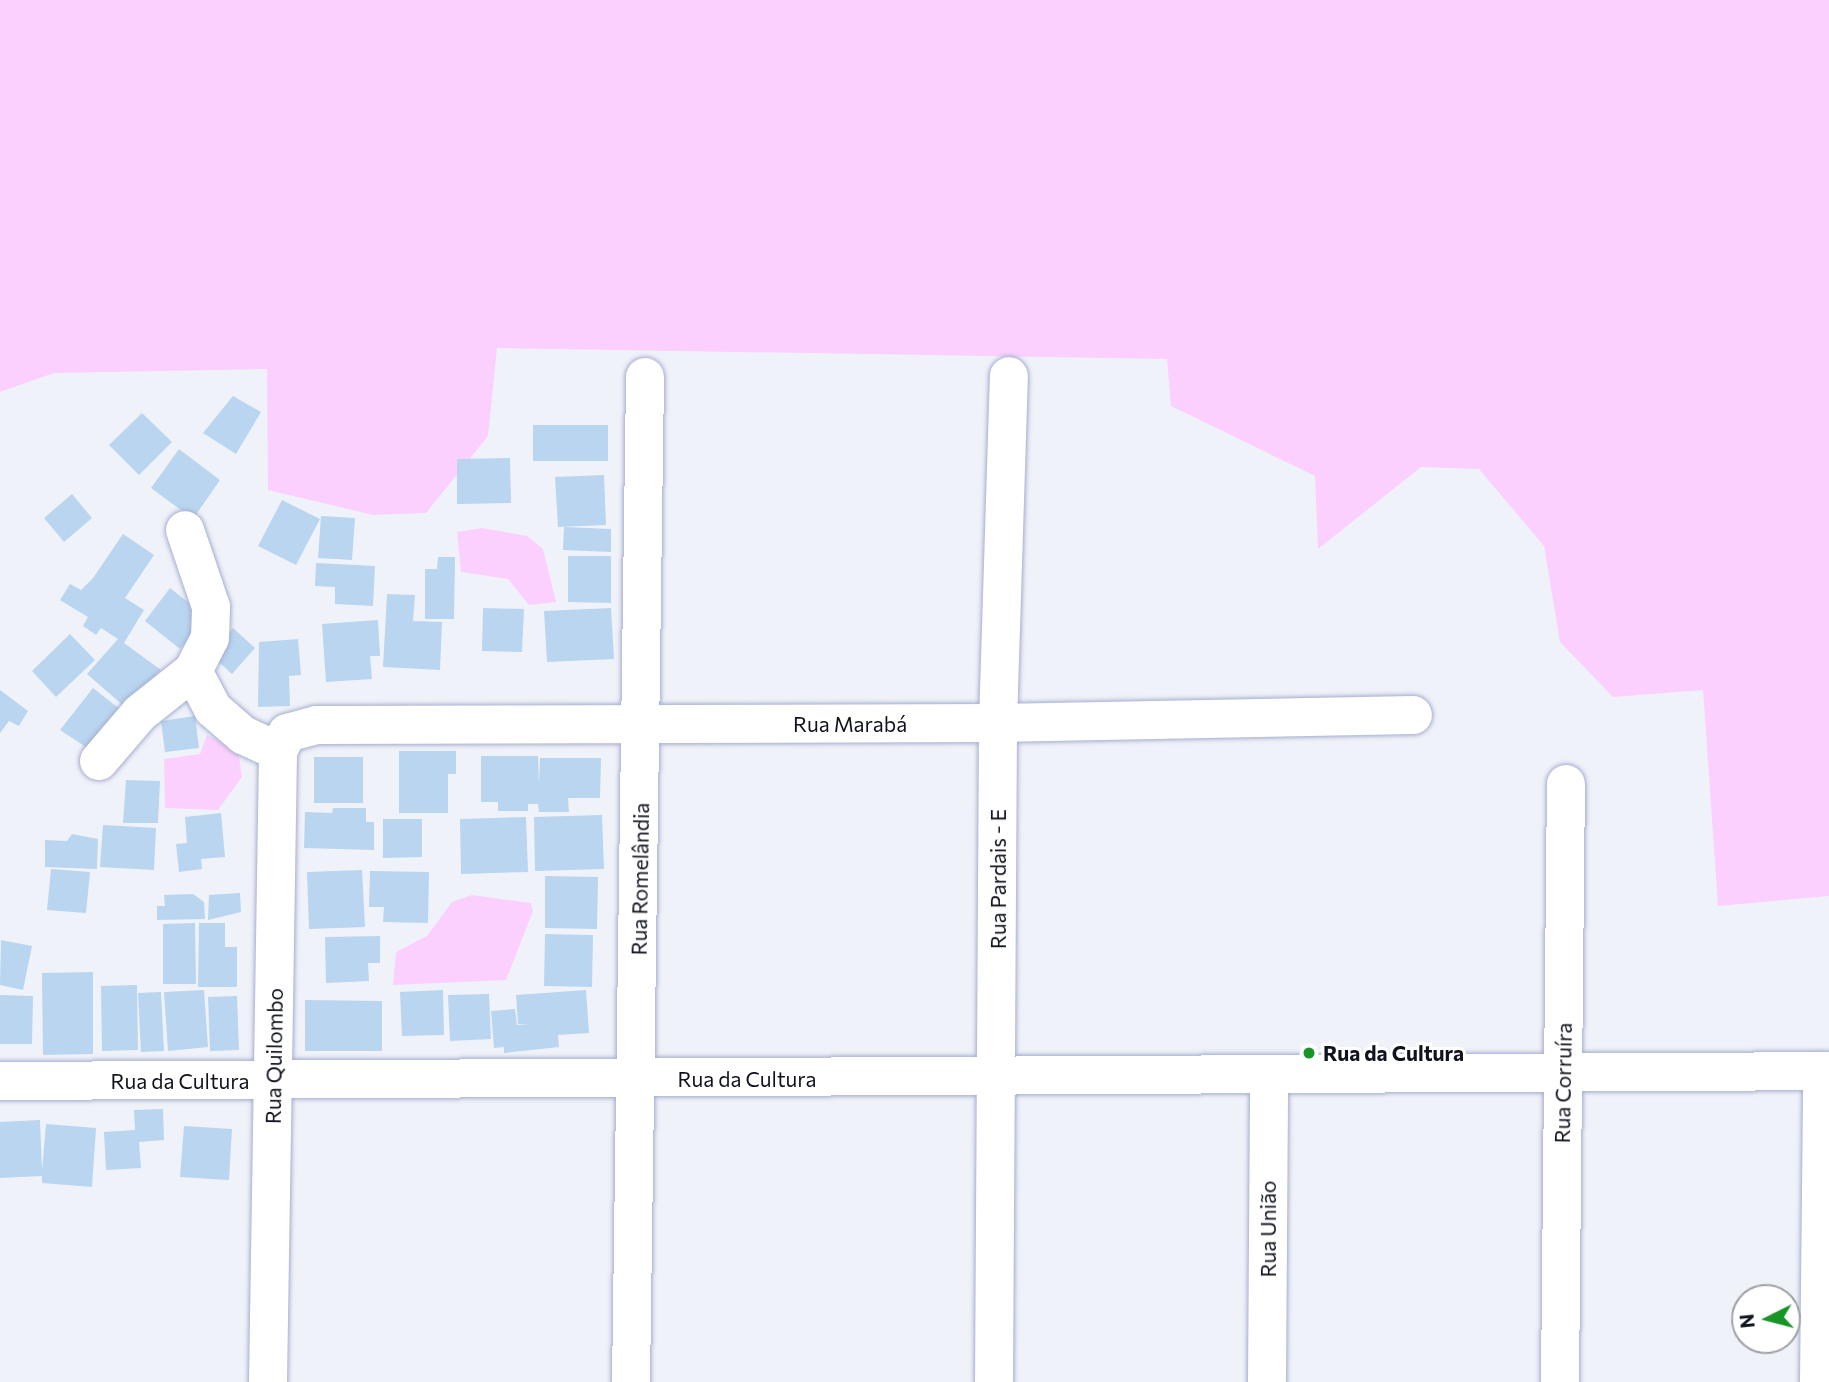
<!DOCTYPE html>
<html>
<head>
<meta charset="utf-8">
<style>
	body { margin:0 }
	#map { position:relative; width:1829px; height:1382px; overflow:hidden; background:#f0f2f9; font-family:Commissioner,sans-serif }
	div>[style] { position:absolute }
	.green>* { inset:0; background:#fcd0fe }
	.building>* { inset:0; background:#b9d5f0 }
	.roads { filter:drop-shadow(0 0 2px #a5aecf) drop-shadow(0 0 2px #a5aecf) }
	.minor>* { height:38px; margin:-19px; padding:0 19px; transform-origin:19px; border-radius:19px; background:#fff }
	.dots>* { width:19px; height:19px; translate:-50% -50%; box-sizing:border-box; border:4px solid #fff; border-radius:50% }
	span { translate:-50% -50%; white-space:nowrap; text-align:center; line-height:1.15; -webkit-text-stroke:6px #fff; paint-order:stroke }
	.street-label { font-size:21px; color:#10131e }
	.poi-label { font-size:21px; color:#10131e; font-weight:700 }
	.left { translate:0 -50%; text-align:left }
	.north { position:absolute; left:1731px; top:1284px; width:70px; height:70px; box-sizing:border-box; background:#fff; border:2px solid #9fa1a5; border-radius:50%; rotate:264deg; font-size:19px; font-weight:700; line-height:28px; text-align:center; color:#10131e }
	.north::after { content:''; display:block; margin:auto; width:24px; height:32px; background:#179527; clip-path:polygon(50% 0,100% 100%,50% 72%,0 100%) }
</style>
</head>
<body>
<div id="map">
	<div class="green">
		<div style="clip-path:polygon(0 0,1829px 0,1829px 896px,1718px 906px,1703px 690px,1613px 697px,1560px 642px,1544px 546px,1479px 469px,1421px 467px,1318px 549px,1315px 476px,1171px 406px,1167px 359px,497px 348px,488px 436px,426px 513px,373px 515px,268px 490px,267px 369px,54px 373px,0 392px)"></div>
		<div style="clip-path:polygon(482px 528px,527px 536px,543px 549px,556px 602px,529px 605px,508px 579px,461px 572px,457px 532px)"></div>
		<div style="clip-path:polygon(207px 735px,238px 751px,242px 777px,218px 810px,165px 808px,164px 759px,200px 754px)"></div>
		<div style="clip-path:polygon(472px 895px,531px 903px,533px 911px,506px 980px,393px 985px,396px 952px,427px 936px,452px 902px)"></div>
	</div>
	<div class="building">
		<div style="clip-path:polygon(233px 396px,261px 412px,236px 454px,203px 433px)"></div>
		<div style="clip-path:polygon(142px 413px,172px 442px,139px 475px,109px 445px)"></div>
		<div style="clip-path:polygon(533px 425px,608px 425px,608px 461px,533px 461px)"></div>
		<div style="clip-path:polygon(179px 449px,220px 480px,193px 519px,151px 488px)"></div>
		<div style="clip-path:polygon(510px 458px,511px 503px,457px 504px,457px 459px)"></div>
		<div style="clip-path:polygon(604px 475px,606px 525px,558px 527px,555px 477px)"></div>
		<div style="clip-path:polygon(72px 494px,92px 518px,64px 542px,44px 518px)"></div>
		<div style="clip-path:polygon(282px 500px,320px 519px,296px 565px,258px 546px)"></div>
		<div style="clip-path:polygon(321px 516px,355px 518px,352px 560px,318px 558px)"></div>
		<div style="clip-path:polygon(564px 527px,611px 529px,611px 552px,563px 550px)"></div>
		<div style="clip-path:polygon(123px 534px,154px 555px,125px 598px,144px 610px,124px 643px,161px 670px,125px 707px,87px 674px,118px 639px,101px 628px,96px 635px,83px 626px,88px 617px,60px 600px,70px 584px,81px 590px,93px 578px)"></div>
		<div style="clip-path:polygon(568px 556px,611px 556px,611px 603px,568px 602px)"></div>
		<div style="clip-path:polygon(438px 557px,455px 557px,454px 619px,425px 619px,425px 569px,437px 569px)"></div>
		<div style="clip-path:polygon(316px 563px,375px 566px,373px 606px,335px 604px,335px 587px,315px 586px)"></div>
		<div style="clip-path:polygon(170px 588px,208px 618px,180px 649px,145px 621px)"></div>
		<div style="clip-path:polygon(387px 594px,415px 595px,413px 621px,442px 622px,440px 670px,383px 667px)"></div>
		<div style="clip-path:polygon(483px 608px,524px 609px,522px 652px,482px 651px)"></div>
		<div style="clip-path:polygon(611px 608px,614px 659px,547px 662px,544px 611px)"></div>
		<div style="clip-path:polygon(378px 620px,380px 656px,370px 656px,372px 679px,326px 682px,322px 624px)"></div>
		<div style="clip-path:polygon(233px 628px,255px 648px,232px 674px,210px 654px)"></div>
		<div style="clip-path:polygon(70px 634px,95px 660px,56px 697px,32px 671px)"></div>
		<div style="clip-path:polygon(298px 639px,301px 675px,289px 676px,290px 706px,258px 707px,259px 642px)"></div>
		<div style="clip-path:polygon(93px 688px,125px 713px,95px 753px,60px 730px)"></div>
		<div style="clip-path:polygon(0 690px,28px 711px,19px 726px,9px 721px,0 733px)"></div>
		<div style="clip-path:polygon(195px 716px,199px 748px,165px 752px,161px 721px)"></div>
		<div style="clip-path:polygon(399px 751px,456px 751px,456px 774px,448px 774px,448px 813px,399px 813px)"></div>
		<div style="clip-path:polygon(481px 756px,538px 756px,539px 785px,540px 758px,601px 758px,600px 798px,568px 798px,569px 812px,539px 812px,538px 804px,528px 804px,528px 811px,498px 811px,498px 802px,481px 802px)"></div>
		<div style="clip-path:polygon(314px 757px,363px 757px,363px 803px,314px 803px)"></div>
		<div style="clip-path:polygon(126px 780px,160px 781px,158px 823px,123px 823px)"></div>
		<div style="clip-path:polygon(333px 808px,366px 808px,366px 822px,374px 822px,374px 850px,304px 848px,305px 812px,332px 813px)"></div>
		<div style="clip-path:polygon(221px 813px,225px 857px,201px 859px,202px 869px,179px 872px,176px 844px,187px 843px,185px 817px)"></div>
		<div style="clip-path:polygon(602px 815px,604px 869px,535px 871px,534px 817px)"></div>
		<div style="clip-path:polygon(526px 817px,528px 872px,461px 874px,460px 819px)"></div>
		<div style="clip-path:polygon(383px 819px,422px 819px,422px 857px,383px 858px)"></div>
		<div style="clip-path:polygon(103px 825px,156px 828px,154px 870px,100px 867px)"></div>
		<div style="clip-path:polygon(72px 834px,98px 839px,97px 869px,45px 867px,45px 840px,67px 841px)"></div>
		<div style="clip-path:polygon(51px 869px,90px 872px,86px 913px,47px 910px)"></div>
		<div style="clip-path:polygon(362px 870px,365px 927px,309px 929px,307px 872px)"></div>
		<div style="clip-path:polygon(370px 871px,429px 872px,428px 923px,383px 922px,384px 907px,369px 907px)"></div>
		<div style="clip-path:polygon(545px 876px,598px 877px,597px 929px,545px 928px)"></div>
		<div style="clip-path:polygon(240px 893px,241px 912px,208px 920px,209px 895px)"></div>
		<div style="clip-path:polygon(193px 894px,204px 902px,205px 919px,157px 920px,157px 906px,165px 906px,164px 895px)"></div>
		<div style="clip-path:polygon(195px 923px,196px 984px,163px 984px,163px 924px)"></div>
		<div style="clip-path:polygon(199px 923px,225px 923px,225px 947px,237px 947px,237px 987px,198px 987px)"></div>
		<div style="clip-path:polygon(545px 934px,593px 935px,592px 987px,544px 986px)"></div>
		<div style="clip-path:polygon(380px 936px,380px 963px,368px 963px,369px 981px,326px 983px,325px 937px)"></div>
		<div style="clip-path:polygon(1px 940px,32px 946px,23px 990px,0 985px)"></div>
		<div style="clip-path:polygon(93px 972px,93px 1054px,43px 1055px,42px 973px)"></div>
		<div style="clip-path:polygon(137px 985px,138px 1050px,102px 1051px,101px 986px)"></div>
		<div style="clip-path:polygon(204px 990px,208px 1047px,168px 1051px,164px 992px)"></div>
		<div style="clip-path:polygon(443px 990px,444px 1035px,402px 1036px,400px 992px)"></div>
		<div style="clip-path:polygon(586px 990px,589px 1033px,558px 1035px,559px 1047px,504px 1053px,504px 1047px,494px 1048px,491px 1011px,515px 1009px,517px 1025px,528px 1025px,518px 1024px,516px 995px)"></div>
		<div style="clip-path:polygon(161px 992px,164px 1051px,141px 1052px,138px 993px)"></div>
		<div style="clip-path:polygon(489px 994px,491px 1039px,450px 1041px,448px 995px)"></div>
		<div style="clip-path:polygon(0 995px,33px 996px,32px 1044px,0 1044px)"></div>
		<div style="clip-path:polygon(237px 996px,239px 1050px,210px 1051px,208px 997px)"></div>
		<div style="clip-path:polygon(305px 1000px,382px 1001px,382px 1051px,305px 1051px)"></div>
		<div style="clip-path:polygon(163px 1109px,164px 1140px,139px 1142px,141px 1168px,106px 1170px,104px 1132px,135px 1130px,134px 1110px)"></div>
		<div style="clip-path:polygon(40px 1120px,42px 1171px,46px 1124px,96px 1128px,92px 1187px,42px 1183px,42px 1176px,0 1178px,0 1122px)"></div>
		<div style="clip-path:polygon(184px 1126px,232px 1129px,229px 1180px,180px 1177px)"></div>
	</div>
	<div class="roads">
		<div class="minor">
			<div style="left:193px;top:671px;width:43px;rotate:62.2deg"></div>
			<div style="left:213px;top:709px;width:40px;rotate:41deg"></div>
			<div style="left:243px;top:735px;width:38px;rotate:25deg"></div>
			<div style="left:99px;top:761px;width:63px;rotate:-49.5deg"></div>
			<div style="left:140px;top:713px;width:68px;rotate:-38.4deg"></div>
			<div style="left:193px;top:671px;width:37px;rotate:-63deg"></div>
			<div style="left:210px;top:638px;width:31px;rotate:-88deg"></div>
			<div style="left:211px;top:607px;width:81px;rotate:-108.7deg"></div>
			<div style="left:0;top:1081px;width:1829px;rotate:-0.31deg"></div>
			<div style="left:268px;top:1382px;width:631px;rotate:-89.09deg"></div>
			<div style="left:278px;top:751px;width:20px;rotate:-63deg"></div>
			<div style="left:287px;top:733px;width:31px;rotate:-15deg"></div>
			<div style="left:317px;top:725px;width:681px;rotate:-0.17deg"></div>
			<div style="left:998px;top:723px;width:415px;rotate:-1.1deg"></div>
			<div style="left:631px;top:1382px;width:1005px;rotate:-89.2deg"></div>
			<div style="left:994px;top:1382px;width:659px;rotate:-89.65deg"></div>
			<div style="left:998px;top:723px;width:347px;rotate:-88.2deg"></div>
			<div style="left:1267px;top:1382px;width:305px;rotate:-89.6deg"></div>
			<div style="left:1560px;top:1382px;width:598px;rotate:-89.43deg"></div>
			<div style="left:1819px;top:1382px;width:311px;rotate:-89.4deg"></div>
		</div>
	</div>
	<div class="dots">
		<div style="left:1309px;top:1053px;background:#179527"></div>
	</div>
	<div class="street-label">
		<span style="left:850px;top:724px">Rua Marabá</span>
		<span style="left:640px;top:879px;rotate:-89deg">Rua Romelândia</span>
		<span style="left:998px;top:879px;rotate:-90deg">Rua Pardais - E</span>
		<span style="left:274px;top:1056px;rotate:-89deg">Rua Quilombo</span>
		<span style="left:747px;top:1079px">Rua da Cultura</span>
		<span style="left:180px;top:1081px">Rua da Cultura</span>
		<span style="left:1563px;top:1083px;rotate:-89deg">Rua Corruíra</span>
		<span style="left:1268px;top:1229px;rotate:-90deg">Rua União</span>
	</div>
	<div class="poi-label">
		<span class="left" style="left:1323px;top:1053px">Rua da Cultura</span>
	</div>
	<div class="north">N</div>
</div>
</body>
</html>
